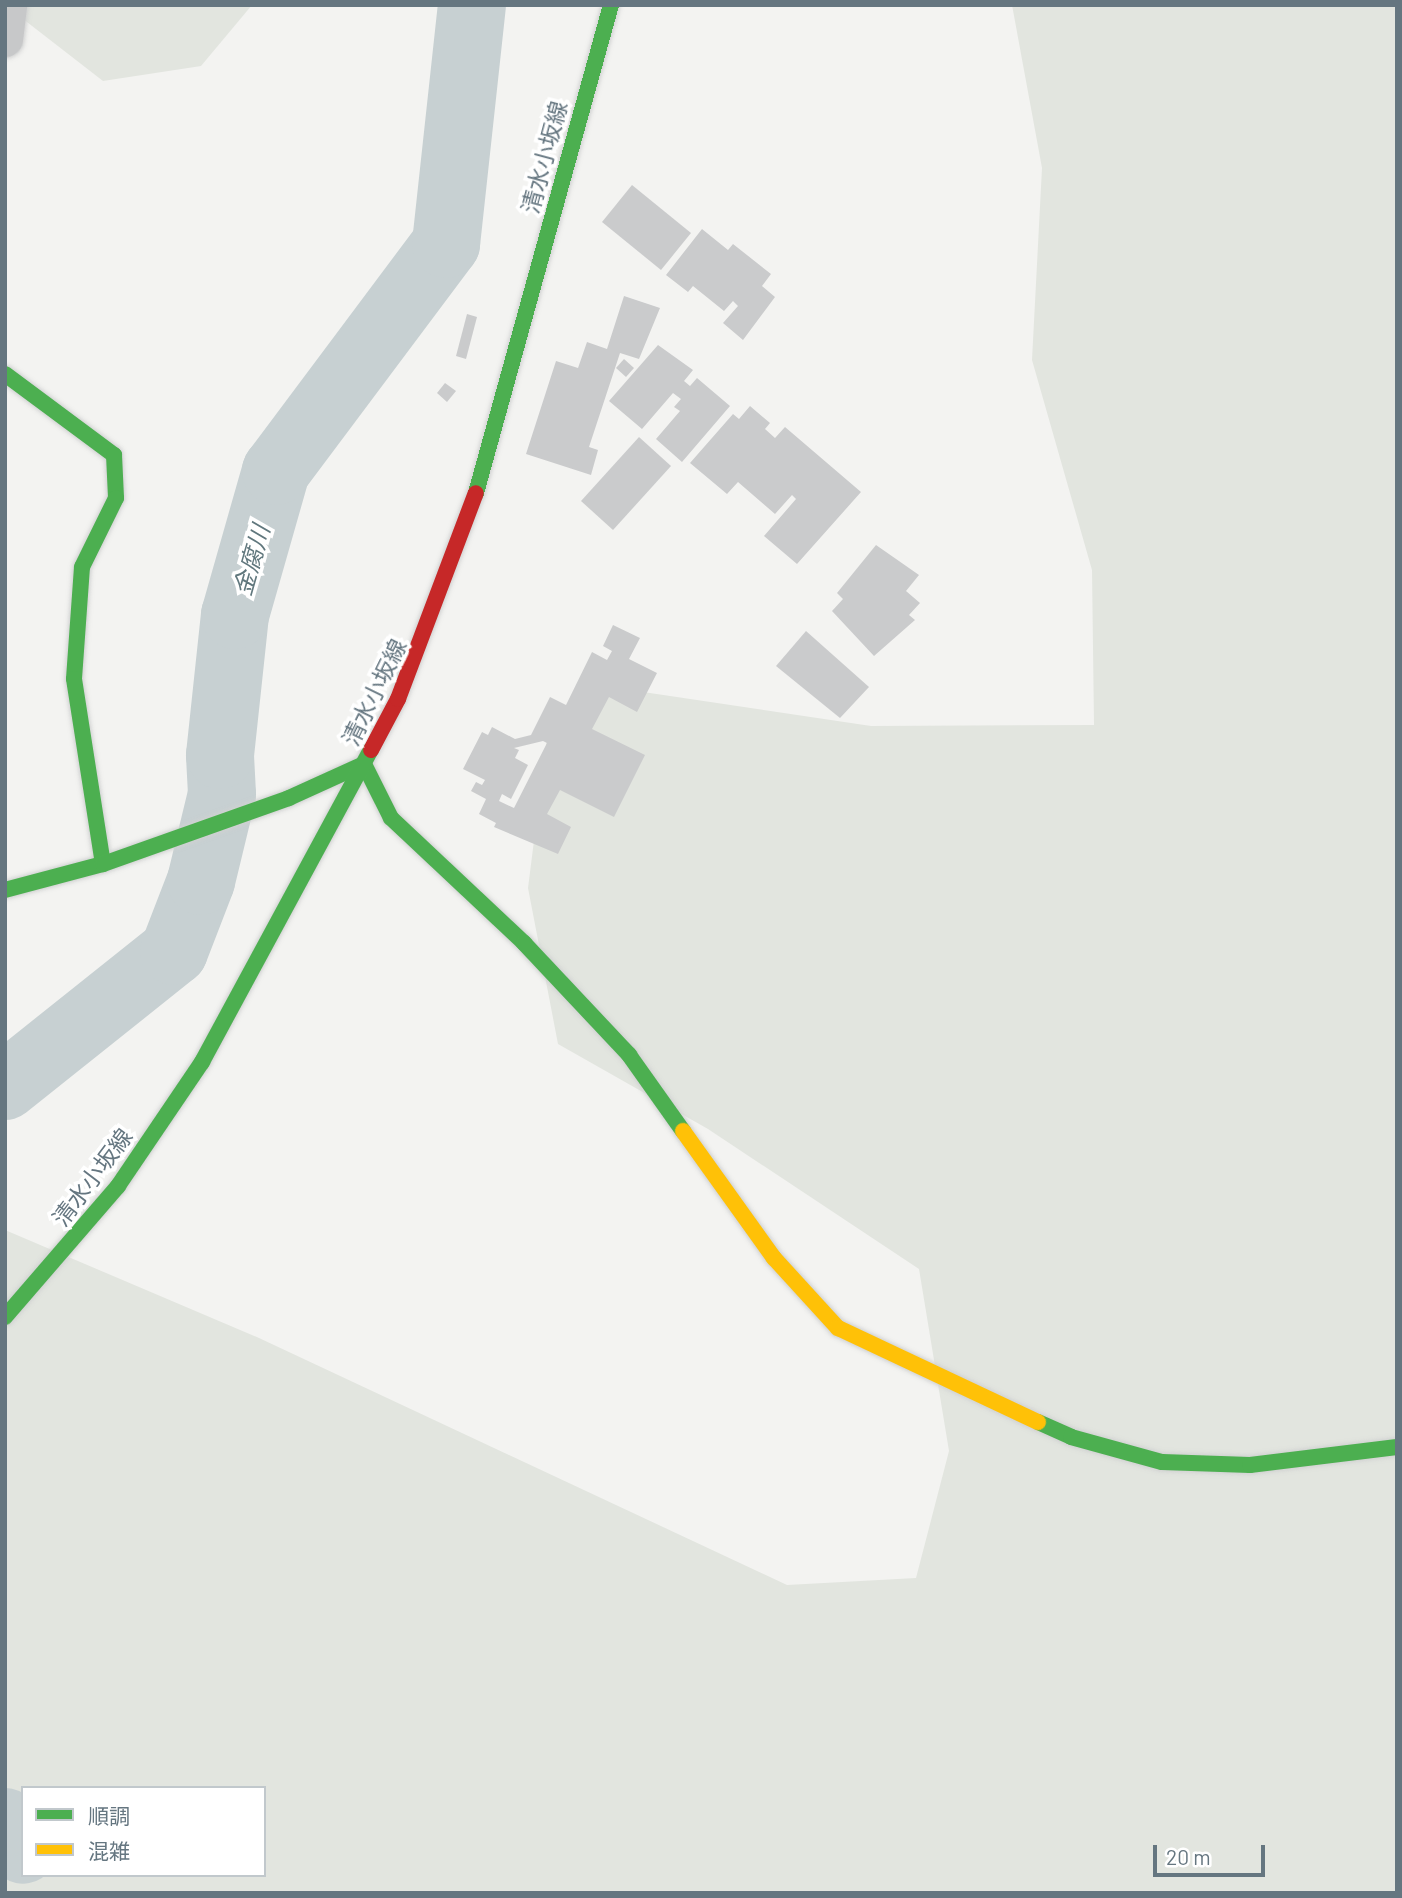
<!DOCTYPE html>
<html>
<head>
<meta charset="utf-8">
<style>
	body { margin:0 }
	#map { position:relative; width:1402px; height:1898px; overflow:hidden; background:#f3f3f1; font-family:Barlow,"Noto Sans JP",sans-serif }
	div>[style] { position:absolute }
	.green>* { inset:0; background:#e2e5df }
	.river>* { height:68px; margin:-34px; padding:0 34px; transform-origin:34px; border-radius:34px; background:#c7d0d2 }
	.building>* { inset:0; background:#cacbcc }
	.roads { filter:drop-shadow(0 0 2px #d0d1d1) drop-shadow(0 0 2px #d0d1d1) }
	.street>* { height:35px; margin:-17.5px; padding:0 17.5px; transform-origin:17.5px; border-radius:17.5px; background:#c7c8c9 }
	.fast>* { height:16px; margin:-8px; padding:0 8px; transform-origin:8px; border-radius:8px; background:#4caf50 }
	.slow>* { height:16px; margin:-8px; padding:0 8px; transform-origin:8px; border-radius:8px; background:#ffc107 }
	.jam>* { height:16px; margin:-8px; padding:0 8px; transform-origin:8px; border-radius:8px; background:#c62828 }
	span { translate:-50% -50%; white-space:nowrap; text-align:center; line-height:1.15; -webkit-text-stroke:7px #fff; paint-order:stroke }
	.street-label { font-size:23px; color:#657680 }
	.water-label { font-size:24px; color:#60777d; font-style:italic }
	.frame { position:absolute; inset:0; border:7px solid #657680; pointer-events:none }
	.legend { position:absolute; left:21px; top:1786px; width:245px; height:91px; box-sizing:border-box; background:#fff; border:2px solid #c1c8cc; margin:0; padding:9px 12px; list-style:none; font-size:21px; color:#657680 }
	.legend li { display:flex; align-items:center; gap:14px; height:35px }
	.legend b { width:35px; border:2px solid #c1c8cc }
	.scale { position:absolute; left:1153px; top:1845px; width:112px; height:32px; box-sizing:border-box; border:4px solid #657680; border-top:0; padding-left:9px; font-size:21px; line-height:24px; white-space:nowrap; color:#657680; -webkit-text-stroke:5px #fff; paint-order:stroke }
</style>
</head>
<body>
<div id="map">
	<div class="green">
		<div style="clip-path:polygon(5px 5px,252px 5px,201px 66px,103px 81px)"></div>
		<div style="clip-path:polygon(evenodd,1012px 5px,1397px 5px,1397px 1893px,5px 1893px,5px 1230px,259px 1338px,787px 1585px,916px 1578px,949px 1451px,919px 1269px,708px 1129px,558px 1044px,528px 888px,549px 722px,603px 686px,871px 726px,1094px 725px,1092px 570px,1032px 360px,1042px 168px,1012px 5px,23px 1788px,264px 1788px,264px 1875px,23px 1875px,23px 1788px)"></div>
	</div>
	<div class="river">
		<div style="left:5px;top:1086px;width:216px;rotate:-38.6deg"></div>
		<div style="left:174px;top:951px;width:75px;rotate:-68.9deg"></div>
		<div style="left:201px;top:881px;width:89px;rotate:-76.4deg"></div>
		<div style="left:222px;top:794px;width:39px;rotate:-93deg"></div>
		<div style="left:220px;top:755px;width:141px;rotate:-83.9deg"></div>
		<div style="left:235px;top:615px;width:150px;rotate:-74.1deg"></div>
		<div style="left:276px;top:471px;width:284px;rotate:-53.2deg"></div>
		<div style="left:446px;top:244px;width:240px;rotate:-83.8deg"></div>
		<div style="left:5px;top:1822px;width:33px;rotate:57deg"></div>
	</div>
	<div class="building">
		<div style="clip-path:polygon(632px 185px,691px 233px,661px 270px,602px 222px)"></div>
		<div style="clip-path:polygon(702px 229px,728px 250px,733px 244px,771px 274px,762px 286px,775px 297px,743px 340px,723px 323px,738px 306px,733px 301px,724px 311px,693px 286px,688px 292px,666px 275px)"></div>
		<div style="clip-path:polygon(624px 296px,660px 308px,639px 359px,620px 353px,589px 447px,598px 450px,591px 475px,526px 454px,556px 361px,578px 368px,587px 342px,607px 349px)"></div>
		<div style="clip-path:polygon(467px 314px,477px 317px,466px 359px,456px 356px)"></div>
		<div style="clip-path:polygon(658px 345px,693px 370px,684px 381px,690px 386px,697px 378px,730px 406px,682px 462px,656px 439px,680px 411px,674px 407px,681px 399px,673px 393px,642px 429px,609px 401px)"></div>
		<div style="clip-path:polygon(624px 359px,634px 368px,626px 377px,616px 368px)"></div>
		<div style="clip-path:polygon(445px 383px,456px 391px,447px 402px,437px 393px)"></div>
		<div style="clip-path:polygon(750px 406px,770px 423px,765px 429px,775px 438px,785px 427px,861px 492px,797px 564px,764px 536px,796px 499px,792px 495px,775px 514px,738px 482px,727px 494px,690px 463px,733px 414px,739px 419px)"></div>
		<div style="clip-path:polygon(639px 437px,671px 466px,613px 530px,581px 501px)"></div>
		<div style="clip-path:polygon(876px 545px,919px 575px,906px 591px,920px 603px,909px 615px,915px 620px,874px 656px,832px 611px,843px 599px,837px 593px)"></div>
		<div style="clip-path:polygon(evenodd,613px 625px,640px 638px,629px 659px,657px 673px,637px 712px,609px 697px,592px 729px,645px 755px,614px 817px,560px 790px,547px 814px,571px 827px,558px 854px,494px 827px,496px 823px,479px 814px,486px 799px,471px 791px,476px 782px,482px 785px,485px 780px,463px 769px,482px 732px,488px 735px,492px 727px,515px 739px,531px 735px,550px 697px,566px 705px,592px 652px,607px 660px,612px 651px,603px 646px,613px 625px,543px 741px,547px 743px,514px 808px,499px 801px,502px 794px,511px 799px,528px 765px,515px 758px,519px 750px,514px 748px,543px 741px)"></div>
		<div style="clip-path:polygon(806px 631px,869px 687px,840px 718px,776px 666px)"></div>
	</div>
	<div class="roads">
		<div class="street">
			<div style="left:5px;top:39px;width:34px;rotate:-83deg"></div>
		</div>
		<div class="fast">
			<div style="left:5px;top:374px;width:136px;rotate:36.6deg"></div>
			<div style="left:114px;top:455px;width:43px;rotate:87.3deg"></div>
			<div style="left:116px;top:498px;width:77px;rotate:116.2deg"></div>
			<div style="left:82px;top:567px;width:112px;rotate:94.1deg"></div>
			<div style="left:74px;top:679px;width:187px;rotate:81.1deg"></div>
			<div style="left:476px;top:493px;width:506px;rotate:-74.54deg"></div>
			<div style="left:364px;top:764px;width:60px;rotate:63.4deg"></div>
			<div style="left:391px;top:818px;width:183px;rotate:43.2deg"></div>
			<div style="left:524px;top:943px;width:154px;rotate:46.8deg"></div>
			<div style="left:629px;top:1055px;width:93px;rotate:54.6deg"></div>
			<div style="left:5px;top:890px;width:101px;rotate:-14.9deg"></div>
			<div style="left:103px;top:864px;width:197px;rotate:-19.5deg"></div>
			<div style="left:289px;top:798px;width:82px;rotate:-24.4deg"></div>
			<div style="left:5px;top:1317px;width:173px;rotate:-49.2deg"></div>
			<div style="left:118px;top:1186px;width:150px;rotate:-55.9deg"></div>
			<div style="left:202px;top:1062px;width:355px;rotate:-61.6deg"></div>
			<div style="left:1038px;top:1422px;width:36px;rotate:24deg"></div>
			<div style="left:1071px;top:1437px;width:94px;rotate:15.4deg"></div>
			<div style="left:1162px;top:1462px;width:88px;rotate:2deg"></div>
			<div style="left:1250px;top:1465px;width:148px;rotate:-7deg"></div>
		</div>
		<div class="slow">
			<div style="left:683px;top:1131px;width:156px;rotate:54.4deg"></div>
			<div style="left:774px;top:1258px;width:95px;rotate:47.6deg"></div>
			<div style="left:838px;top:1328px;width:221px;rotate:25.2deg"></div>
		</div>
		<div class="jam">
			<div style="left:371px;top:750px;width:58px;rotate:-62.1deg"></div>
			<div style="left:398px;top:699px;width:220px;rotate:-69.3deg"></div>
		</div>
	</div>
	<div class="street-label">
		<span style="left:544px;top:157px;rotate:-75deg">清水小坂線</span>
		<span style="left:374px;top:692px;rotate:-64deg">清水小坂線</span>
		<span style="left:92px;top:1177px;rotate:-53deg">清水小坂線</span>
	</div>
	<div class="water-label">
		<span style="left:251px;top:560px;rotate:-74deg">金腐川</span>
	</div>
	<div class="frame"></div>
	<ul class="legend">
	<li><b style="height:9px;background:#4caf50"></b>順調</li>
	<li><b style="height:9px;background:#ffc107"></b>混雑</li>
	</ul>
	<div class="scale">20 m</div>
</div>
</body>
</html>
